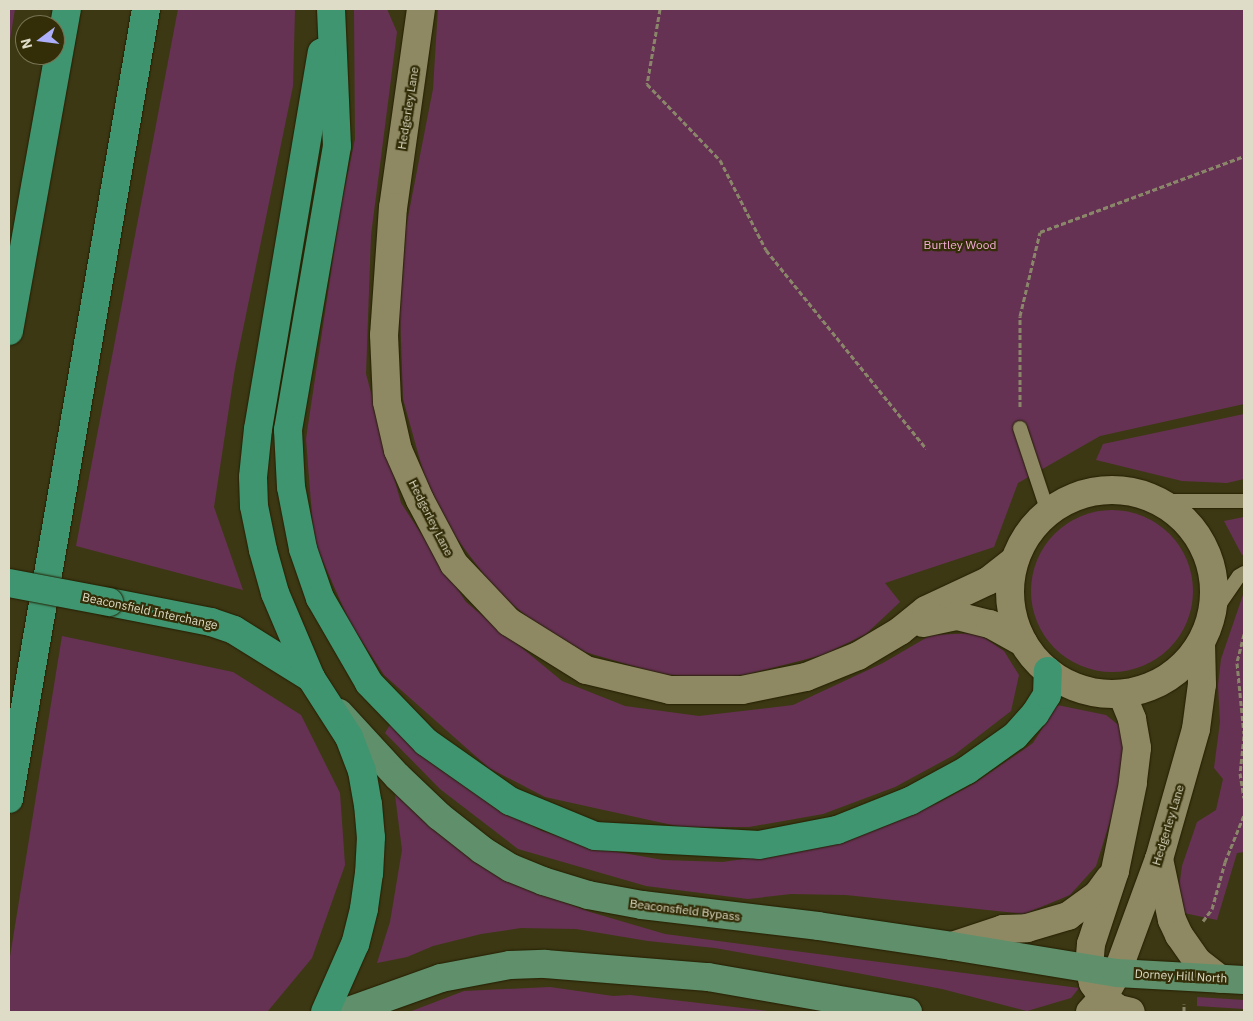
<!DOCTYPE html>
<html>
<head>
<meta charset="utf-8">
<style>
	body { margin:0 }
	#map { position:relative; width:1253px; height:1021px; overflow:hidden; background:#3d3814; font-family:"IBM Plex Sans",sans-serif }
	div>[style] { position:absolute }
	.green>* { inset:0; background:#663254 }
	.round { border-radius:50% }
	.path>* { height:3px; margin-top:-1.5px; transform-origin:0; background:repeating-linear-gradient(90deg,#8a8669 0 5px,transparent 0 7.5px) }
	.roads { filter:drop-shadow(0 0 1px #241f00) drop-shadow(0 0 1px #241f00) }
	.lane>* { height:14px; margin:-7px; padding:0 7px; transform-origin:7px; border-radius:7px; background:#8e8963 }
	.secondary>* { height:28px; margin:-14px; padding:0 14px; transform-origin:14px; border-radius:14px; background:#8e8963 }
	.secondary>.ring { margin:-14px; padding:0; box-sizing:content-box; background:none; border:28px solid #8e8963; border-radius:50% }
	.primary>* { height:28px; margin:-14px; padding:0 14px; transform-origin:14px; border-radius:14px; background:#5f906b }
	.highway>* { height:28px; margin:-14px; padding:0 14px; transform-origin:14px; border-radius:14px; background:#3f9570 }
	.bridges { filter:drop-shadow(0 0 1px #241f00) drop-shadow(0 0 1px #241f00) }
	.highway-bridge>* { height:28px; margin:-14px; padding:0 14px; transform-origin:14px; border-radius:14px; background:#3f9570 }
	span { translate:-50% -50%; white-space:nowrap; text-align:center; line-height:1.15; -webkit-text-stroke:4.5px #332e08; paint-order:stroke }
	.street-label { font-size:12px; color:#dedcc7 }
	.park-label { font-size:12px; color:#f5acd8 }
	.frame { position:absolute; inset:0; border:10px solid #dedcc7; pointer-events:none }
	.north { position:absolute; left:15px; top:15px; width:50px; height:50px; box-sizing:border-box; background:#332e08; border:1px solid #777454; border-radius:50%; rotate:255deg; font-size:14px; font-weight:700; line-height:20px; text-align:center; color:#dedcc7 }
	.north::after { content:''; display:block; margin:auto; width:18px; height:22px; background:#adaffb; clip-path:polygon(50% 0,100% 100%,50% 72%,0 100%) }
</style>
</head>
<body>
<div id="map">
	<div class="green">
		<div style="clip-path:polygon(9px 9px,15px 9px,9px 46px)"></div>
		<div style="clip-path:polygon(178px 9px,295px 9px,293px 86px,235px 368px,214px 507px,243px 590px,76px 546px)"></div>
		<div style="clip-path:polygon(354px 9px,387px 9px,397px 32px,371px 235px,366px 374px,401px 503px,466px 602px,562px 681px,625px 706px,699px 716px,793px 705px,883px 663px,931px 635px,977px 633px,1004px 651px,1019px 675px,1011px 711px,954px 755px,895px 787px,823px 814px,749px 827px,681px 827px,545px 797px,489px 768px,384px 675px,350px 623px,314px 541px,306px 439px,341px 205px,355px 139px)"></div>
		<div style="clip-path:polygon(438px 9px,1244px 9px,1244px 404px,1100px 436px,1018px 483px,994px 547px,885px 583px,900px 602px,866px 634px,823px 655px,744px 675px,707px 678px,660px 674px,585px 652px,540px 627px,497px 592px,433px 507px,403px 399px,400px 313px,406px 227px,433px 89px)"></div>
		<div style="clip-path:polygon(1244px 414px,1244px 479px,1227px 483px,1182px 481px,1096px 460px,1103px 444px)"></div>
		<div class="round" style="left:1031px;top:510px;width:162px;height:162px"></div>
		<div style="clip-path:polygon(1244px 517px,1244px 554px,1242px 555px,1224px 521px)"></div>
		<div style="clip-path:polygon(1244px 592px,1244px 852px,1237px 853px,1217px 920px,1184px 913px,1179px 888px,1182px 866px,1197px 822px,1216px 810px,1223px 779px,1214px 768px,1220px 722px,1218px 685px,1221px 659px)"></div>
		<div style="clip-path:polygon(62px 636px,233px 672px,301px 715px,340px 793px,345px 865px,312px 958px,268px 1011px,9px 1012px,9px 963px)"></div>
		<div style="clip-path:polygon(1057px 705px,1106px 715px,1127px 732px,1131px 754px,1096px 866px,1070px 895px,1024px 914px,846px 895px,791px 894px,748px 899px,646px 886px,518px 849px,440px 789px,385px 733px,391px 723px,427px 760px,482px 798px,542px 831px,600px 849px,663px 860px,723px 862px,763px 856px,876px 829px,938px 803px,975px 783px,1033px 743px)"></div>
		<div style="clip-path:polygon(394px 787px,407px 805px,506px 880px,590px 912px,665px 934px,1079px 988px,1071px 998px,1027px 1011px,942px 989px,857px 973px,715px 948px,648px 941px,576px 929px,521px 928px,481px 934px,433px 946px,407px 957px,377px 963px,390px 922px,402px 850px)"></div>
		<div style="clip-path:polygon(550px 987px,613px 996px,630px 995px,776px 1012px,409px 1012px,464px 991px)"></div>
		<div style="clip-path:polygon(1197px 997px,1244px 1000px,1244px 1009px,1197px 1006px)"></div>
	</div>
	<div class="path">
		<div style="left:660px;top:9px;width:76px;rotate:99.8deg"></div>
		<div style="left:647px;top:84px;width:105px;rotate:46.2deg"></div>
		<div style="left:720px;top:160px;width:101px;rotate:62.9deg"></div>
		<div style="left:766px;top:250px;width:255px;rotate:51.1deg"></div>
		<div style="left:1020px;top:407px;width:91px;rotate:-90deg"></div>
		<div style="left:1020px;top:316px;width:86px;rotate:-76.6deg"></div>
		<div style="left:1040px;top:232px;width:218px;rotate:-20.4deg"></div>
		<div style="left:1244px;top:634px;width:30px;rotate:104deg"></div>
		<div style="left:1237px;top:663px;width:71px;rotate:84.4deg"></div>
		<div style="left:1244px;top:736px;width:37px;rotate:96deg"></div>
		<div style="left:1240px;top:773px;width:25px;rotate:81deg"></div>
		<div style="left:1203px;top:921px;width:15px;rotate:-53deg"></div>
		<div style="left:1212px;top:909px;width:49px;rotate:-74.5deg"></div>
		<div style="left:1225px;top:862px;width:51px;rotate:-68deg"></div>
		<div style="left:1184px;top:1012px;width:8px;rotate:-90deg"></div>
	</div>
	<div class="roads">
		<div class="lane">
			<div style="left:1020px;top:428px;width:89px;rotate:71.6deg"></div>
			<div style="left:1161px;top:501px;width:83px"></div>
			<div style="left:1212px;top:615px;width:47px;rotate:-55.3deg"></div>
			<div style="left:1239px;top:576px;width:6px;rotate:-31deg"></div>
		</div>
		<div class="secondary">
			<div style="left:421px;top:9px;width:200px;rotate:98deg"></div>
			<div style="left:393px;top:207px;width:128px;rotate:94deg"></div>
			<div style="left:384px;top:335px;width:67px;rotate:87.4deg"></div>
			<div style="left:387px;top:402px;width:49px;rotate:77.1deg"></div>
			<div style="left:398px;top:450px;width:55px;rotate:66.3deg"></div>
			<div style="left:420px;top:500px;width:72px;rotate:62deg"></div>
			<div style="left:454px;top:564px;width:80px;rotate:46.5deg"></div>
			<div style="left:509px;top:622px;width:91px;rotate:31.9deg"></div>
			<div style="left:586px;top:670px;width:86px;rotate:13.4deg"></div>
			<div style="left:670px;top:690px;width:72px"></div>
			<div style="left:742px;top:690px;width:65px;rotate:-11.5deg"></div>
			<div style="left:806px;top:677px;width:56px;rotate:-22deg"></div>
			<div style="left:858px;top:656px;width:49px;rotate:-30.8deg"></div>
			<div style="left:900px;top:631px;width:33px;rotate:-39deg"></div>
			<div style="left:926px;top:610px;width:68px;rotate:-25.1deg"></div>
			<div style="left:988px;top:581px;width:34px;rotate:-38deg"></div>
			<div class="ring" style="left:1010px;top:490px;width:176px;height:176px"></div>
			<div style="left:923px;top:623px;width:35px;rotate:-12deg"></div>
			<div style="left:957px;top:616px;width:34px;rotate:14deg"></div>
			<div style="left:990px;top:624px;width:38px;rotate:29deg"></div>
			<div style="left:1122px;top:694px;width:27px;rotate:68deg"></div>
			<div style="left:1132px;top:719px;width:29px;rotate:80deg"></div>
			<div style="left:1137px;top:748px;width:35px;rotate:97deg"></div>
			<div style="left:1133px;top:783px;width:90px;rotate:101.6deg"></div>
			<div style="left:1115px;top:871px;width:77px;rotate:108.2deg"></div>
			<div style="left:1091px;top:944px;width:24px;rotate:95deg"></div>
			<div style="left:1089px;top:968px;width:16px;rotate:75deg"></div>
			<div style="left:1093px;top:983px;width:18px;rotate:56deg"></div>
			<div style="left:1103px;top:998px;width:19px;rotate:35deg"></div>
			<div style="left:1119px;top:1009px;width:12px;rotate:14deg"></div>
			<div style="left:1159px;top:859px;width:62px;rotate:78deg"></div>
			<div style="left:1172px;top:920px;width:17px;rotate:65deg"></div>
			<div style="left:1179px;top:935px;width:32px;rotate:55deg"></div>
			<div style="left:1197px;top:961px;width:29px;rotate:38deg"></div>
			<div style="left:952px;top:946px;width:54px;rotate:-18.4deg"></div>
			<div style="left:1003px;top:929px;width:24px;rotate:-2deg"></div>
			<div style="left:1027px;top:928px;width:43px;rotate:-16.3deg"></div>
			<div style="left:1068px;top:916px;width:37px;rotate:-36deg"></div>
			<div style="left:1098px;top:894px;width:19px;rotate:-54deg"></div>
			<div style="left:1090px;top:1012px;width:19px;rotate:-47deg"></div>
			<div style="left:1103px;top:998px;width:29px;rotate:-61deg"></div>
			<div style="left:1117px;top:973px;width:121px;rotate:-69.8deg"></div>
			<div style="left:1159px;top:859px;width:135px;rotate:-74.1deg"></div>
			<div style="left:1196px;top:729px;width:45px;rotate:-82.4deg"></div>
			<div style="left:1202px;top:684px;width:40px;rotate:-91.4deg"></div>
		</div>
		<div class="primary">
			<div style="left:339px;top:713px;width:86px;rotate:47.4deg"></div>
			<div style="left:397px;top:776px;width:58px;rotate:43.6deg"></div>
			<div style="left:439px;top:816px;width:55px;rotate:38.3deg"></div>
			<div style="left:482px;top:850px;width:34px;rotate:32deg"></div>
			<div style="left:511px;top:868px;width:35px;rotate:22deg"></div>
			<div style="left:543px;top:881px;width:47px;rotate:17.3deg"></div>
			<div style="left:588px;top:895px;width:55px;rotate:10.5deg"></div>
			<div style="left:642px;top:905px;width:177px;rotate:6.8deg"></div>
			<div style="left:818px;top:926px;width:135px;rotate:8.5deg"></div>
			<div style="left:952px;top:946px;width:167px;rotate:9.3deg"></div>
			<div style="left:1117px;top:973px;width:127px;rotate:3.2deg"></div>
			<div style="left:346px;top:1012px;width:101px;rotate:-19.7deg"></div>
			<div style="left:441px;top:978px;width:70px;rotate:-10.7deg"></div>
			<div style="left:510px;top:965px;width:35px;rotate:-2deg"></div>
			<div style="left:545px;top:964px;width:164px;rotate:4.6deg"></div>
			<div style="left:708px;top:977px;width:203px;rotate:9.9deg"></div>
		</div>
		<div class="highway">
			<div style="left:331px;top:9px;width:137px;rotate:87.5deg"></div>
			<div style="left:337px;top:146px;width:288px;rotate:99.8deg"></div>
			<div style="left:288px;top:430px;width:57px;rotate:87deg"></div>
			<div style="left:291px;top:487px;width:63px;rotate:79deg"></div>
			<div style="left:303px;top:549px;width:52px;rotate:70.9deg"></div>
			<div style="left:320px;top:598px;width:98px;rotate:60deg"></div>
			<div style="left:369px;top:683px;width:82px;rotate:46deg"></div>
			<div style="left:426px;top:742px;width:103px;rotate:35.1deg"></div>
			<div style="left:510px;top:801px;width:92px;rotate:22.4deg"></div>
			<div style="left:595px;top:836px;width:164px;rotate:3.1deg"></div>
			<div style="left:759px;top:845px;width:79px;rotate:-10.9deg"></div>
			<div style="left:837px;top:830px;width:79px;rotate:-21.7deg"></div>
			<div style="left:910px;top:801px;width:65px;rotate:-28.5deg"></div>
			<div style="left:967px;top:770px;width:59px;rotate:-35.3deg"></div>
			<div style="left:1015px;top:736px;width:30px;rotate:-48deg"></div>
			<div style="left:1035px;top:714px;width:22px;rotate:-58deg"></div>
			<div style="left:1047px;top:695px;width:24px;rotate:-88deg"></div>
			<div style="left:9px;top:331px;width:327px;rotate:-79.8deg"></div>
			<div style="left:109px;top:602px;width:104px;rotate:11.1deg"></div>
			<div style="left:211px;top:622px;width:24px;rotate:19deg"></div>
			<div style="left:234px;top:630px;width:91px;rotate:31.9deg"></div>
			<div style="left:311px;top:678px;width:70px;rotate:57.2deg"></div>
			<div style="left:349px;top:737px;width:36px;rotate:69deg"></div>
			<div style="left:362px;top:771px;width:34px;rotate:80deg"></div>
			<div style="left:368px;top:804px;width:33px;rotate:85deg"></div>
			<div style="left:371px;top:837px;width:36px;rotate:93deg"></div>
			<div style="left:369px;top:873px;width:36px;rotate:98deg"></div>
			<div style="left:364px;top:909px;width:36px;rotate:104deg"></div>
			<div style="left:355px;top:944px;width:74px;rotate:113.8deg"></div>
			<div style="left:311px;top:678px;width:92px;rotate:-113deg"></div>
			<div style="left:275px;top:593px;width:45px;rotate:-105.6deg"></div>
			<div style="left:263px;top:550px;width:45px;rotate:-101.6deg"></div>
			<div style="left:254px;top:506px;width:29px;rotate:-92deg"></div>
			<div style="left:253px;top:477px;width:48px;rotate:-84.1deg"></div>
			<div style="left:258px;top:429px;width:382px;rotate:-80.4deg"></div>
			<div style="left:9px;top:799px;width:802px;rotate:-80.16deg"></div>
		</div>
	</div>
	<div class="bridges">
		<div class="highway-bridge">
			<div style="left:9px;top:583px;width:102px;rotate:10.8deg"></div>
		</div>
	</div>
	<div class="street-label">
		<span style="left:408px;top:108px;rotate:-81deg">Hedgerley Lane</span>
		<span style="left:431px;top:518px;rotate:63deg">Hedgerley Lane</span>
		<span style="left:150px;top:611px;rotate:12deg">Beaconsfield Interchange</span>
		<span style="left:1168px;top:825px;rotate:-73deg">Hedgerley Lane</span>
		<span style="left:685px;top:910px;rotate:7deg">Beaconsfield Bypass</span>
		<span style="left:1181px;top:976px;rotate:3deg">Dorney Hill North</span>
	</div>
	<div class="park-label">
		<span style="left:960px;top:245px">Burtley Wood</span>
	</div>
	<div class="frame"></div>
	<div class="north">N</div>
</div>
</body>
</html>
